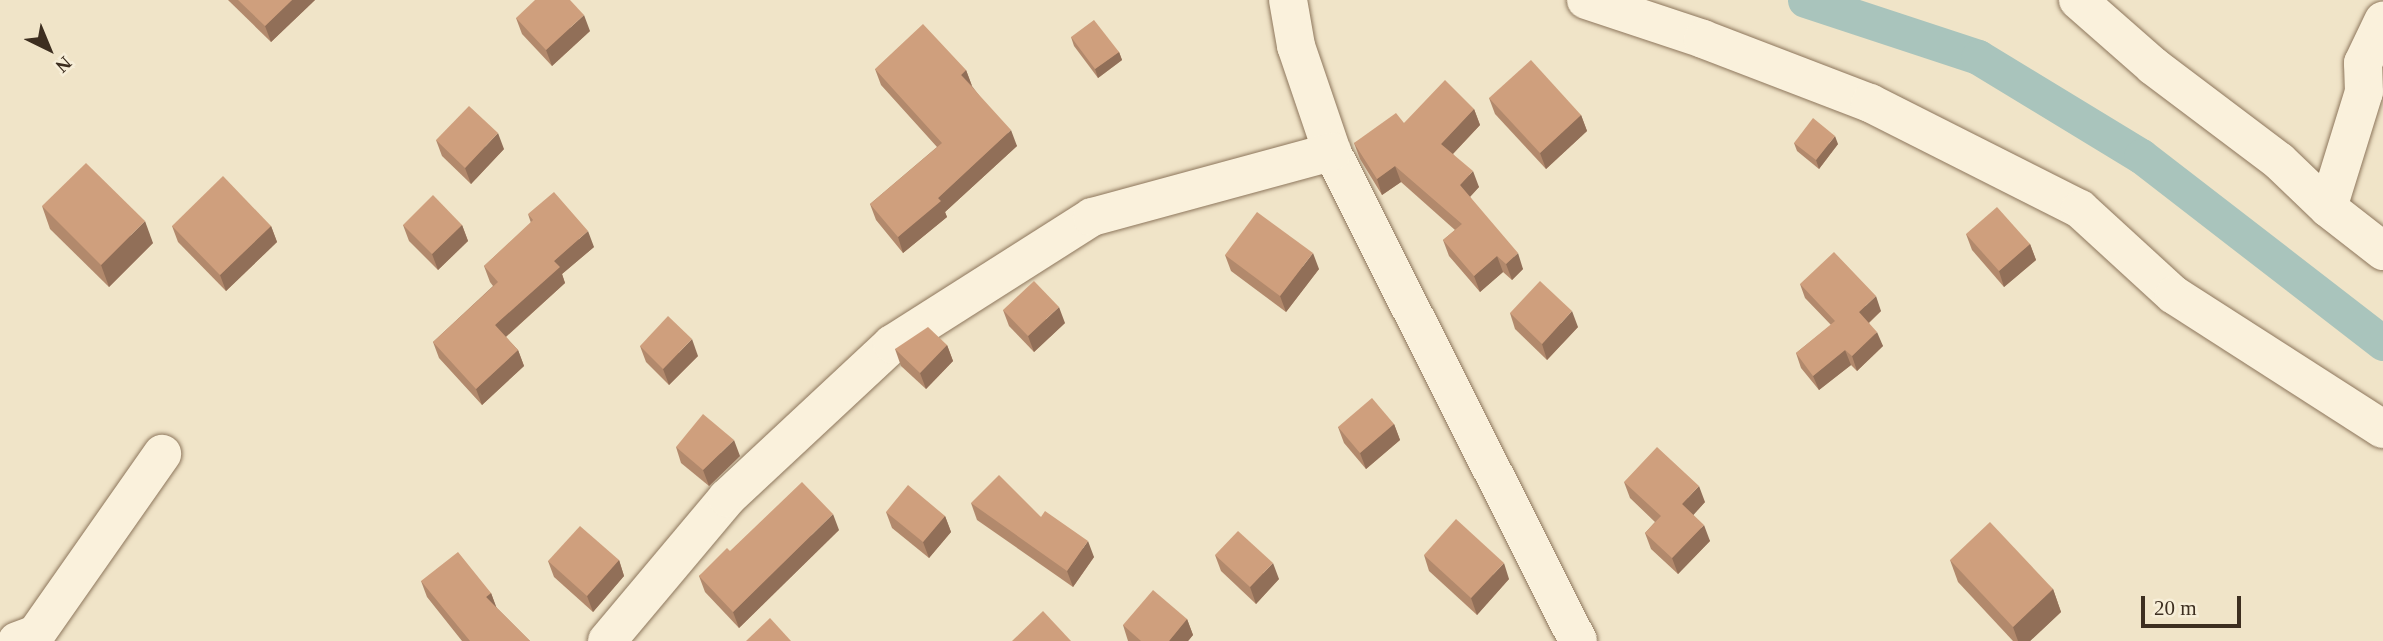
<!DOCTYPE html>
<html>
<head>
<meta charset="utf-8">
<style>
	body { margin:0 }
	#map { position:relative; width:2383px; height:641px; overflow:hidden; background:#f0e4c8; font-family:"Times New Roman",serif }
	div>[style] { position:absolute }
	.canal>* { height:35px; margin:-17.5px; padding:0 17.5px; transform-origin:17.5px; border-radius:17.5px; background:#a9c4bc }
	.roads { filter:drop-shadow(0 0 2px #8d765c) drop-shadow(0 0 2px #8d765c) }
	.street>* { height:38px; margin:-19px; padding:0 19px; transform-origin:19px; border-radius:19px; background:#faf1dc }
	.wall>* { inset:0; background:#b2896c }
	.shaded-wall>* { inset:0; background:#916f58 }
	.building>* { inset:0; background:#cf9f7d }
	span { translate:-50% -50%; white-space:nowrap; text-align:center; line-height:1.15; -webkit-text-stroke:7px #f7eed8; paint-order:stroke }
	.north { position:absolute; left:14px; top:14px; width:70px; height:70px; -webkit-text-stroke:5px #f7eed8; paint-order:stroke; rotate:137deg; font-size:19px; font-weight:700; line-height:28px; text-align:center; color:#3d2e20 }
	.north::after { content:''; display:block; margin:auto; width:24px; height:32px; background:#3d2e20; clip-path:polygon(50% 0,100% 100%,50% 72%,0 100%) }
	.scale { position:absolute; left:2141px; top:596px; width:100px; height:32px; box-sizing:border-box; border:4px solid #3d2e20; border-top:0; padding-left:9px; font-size:21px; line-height:24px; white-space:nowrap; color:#3d2e20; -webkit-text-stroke:5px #f7eed8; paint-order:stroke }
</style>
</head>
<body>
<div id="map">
	<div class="canal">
		<div style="left:1805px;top:0;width:182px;rotate:18.2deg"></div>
		<div style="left:1978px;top:57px;width:191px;rotate:31.3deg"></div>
		<div style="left:2141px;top:156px;width:306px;rotate:37.7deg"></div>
	</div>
	<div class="roads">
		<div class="street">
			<div style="left:1288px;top:0;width:47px;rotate:80.1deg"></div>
			<div style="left:1296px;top:46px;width:112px;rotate:71.2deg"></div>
			<div style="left:1332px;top:152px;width:547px;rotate:63.29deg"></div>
			<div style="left:1586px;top:0;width:123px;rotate:18.4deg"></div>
			<div style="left:1703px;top:39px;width:179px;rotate:21deg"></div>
			<div style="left:1870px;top:103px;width:235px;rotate:26.8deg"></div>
			<div style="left:2080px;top:209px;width:127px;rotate:42.5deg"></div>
			<div style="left:2174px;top:295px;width:248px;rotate:32.7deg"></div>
			<div style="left:2078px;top:0;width:100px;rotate:41.3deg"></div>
			<div style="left:2153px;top:66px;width:158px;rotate:37deg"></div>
			<div style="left:2279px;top:161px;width:68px;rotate:43.8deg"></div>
			<div style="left:2328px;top:208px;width:70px;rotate:38deg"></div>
			<div style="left:2328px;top:208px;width:121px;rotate:-72.8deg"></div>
			<div style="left:2364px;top:92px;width:29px;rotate:-92deg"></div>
			<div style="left:2363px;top:63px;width:47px;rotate:-64.5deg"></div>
			<div style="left:17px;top:641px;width:20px;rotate:-20deg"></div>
			<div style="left:36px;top:634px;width:220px;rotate:-55deg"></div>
			<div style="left:607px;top:641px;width:187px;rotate:-50deg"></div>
			<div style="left:727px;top:498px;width:226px;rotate:-43deg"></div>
			<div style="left:892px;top:344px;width:237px;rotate:-32.4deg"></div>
			<div style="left:1092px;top:217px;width:249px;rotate:-15.2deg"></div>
		</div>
	</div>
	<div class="wall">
		<div style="clip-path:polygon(228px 0,315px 0,271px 42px)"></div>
		<div style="clip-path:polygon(516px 18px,590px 31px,552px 66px,522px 34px)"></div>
		<div style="clip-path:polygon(1071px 37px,1119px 52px,1122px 60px,1098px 78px,1074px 46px)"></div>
		<div style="clip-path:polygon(875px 69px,966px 70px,972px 86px,1017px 146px,945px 212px,947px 217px,903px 253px,876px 220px,870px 204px,937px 147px,881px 85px)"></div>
		<div style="clip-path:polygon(1489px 98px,1581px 115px,1587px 131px,1546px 169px,1495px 114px)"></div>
		<div style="clip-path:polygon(1474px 109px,1480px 125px,1453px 154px,1479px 187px,1470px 197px,1523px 269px,1512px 280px,1503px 272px,1480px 292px,1449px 256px,1443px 240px,1455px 230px,1401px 182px,1382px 195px,1360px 159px,1354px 143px,1404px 123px)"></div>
		<div style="clip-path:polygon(436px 140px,504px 149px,471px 184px,442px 156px)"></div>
		<div style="clip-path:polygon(1794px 143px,1838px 144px,1819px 169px,1797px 151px)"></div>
		<div style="clip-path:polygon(42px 206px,153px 243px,109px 287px,50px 229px)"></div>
		<div style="clip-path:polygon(528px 214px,594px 247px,562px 274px,565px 283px,506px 337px,518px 350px,524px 366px,482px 405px,439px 358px,433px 342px,493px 286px,490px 282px,484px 266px,531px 223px)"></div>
		<div style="clip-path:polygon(403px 225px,462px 225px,468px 241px,438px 270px,409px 241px)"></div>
		<div style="clip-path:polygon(172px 226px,271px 226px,277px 242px,226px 291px,178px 242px)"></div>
		<div style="clip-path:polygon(1966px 234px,2030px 244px,2036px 260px,2004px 287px,1972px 250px)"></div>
		<div style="clip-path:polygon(1225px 255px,1319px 269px,1286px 312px,1231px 271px)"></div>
		<div style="clip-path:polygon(1800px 284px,1881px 311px,1869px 323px,1883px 346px,1857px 371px,1851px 365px,1819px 390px,1801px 368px,1796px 353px,1831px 325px,1805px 298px)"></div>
		<div style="clip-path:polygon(1003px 310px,1065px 323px,1034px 352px,1009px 326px)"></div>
		<div style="clip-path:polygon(1510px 313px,1578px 327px,1547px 360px,1515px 329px)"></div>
		<div style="clip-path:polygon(947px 345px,953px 361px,926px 389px,901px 366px,895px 349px)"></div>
		<div style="clip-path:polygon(640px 346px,698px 356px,669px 385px,646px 362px)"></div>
		<div style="clip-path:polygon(1394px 424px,1400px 440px,1366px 469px,1344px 443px,1338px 427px)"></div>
		<div style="clip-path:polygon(676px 447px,740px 456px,709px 486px,681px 463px)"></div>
		<div style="clip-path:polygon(1624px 482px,1705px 502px,1693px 515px,1710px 541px,1678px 574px,1651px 549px,1645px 533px,1655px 522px,1630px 498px)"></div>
		<div style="clip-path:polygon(971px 503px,1041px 517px,1094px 557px,1073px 587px,977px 520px)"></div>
		<div style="clip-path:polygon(886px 512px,945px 516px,951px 532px,929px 558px,892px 528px)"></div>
		<div style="clip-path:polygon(839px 530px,739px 628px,705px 592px,699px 576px,730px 551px)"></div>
		<div style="clip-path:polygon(1215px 555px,1279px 579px,1256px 604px,1221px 571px)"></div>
		<div style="clip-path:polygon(1424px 555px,1509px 579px,1477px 615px,1429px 571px)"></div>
		<div style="clip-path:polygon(619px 560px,624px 576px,593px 612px,554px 577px,548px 561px)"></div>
		<div style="clip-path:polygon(1950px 560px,2053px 589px,2061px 612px,2030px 641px,2013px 641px,1958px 582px)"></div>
		<div style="clip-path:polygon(421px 581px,491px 593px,496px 607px,530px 641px,462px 641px,427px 597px)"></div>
		<div style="clip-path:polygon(1187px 619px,1193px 635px,1188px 641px,1128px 641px,1123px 625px)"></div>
	</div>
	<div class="shaded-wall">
		<div style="clip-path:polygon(292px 0,315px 0,271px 42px,265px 26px)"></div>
		<div style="clip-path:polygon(584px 15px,590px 31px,552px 66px,546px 50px)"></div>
		<div style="clip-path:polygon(1119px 52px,1122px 60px,1098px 78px,1095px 69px)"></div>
		<div style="clip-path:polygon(966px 70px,972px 86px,961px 75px)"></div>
		<div style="clip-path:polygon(1474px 109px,1480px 125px,1447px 160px,1441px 144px)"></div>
		<div style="clip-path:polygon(1581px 115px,1587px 131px,1546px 169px,1540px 153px)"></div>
		<div style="clip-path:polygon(1011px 130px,1017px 146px,945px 212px,947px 217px,903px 253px,898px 237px,938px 198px)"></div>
		<div style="clip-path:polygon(498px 133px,504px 149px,471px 184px,465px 168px)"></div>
		<div style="clip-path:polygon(1835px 136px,1838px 144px,1819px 169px,1816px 160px)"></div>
		<div style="clip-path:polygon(1395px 166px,1401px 182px,1382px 195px,1377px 179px)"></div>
		<div style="clip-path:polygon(1473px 171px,1479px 187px,1466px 201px,1460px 185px)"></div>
		<div style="clip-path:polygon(145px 221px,153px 243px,109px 287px,101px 265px)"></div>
		<div style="clip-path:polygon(462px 225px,468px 241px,438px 270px,432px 254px)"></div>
		<div style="clip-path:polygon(271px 226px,277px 242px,226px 291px,220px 275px)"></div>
		<div style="clip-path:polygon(588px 231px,594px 247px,562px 274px,565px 283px,501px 341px,495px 325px,554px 261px)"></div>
		<div style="clip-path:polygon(2030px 244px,2036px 260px,2004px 287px,1999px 271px)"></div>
		<div style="clip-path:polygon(1313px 253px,1319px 269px,1286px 312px,1280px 296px)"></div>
		<div style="clip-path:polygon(1518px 253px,1523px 269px,1512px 280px,1506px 264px)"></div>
		<div style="clip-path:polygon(1497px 256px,1503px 272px,1480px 292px,1474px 276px)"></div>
		<div style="clip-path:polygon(1876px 296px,1881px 311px,1864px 327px,1859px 312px)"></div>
		<div style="clip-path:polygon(1059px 307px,1065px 323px,1034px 352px,1028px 336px)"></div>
		<div style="clip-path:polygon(1572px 311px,1578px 327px,1547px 360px,1542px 344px)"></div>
		<div style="clip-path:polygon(1877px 332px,1883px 346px,1857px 371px,1852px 356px)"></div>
		<div style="clip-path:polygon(692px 339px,698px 356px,669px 385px,663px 369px)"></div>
		<div style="clip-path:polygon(947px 345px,953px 361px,926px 389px,920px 373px)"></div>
		<div style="clip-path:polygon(518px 350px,524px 366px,482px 405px,476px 389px)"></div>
		<div style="clip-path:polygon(1845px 350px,1851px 365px,1819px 390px,1813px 376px)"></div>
		<div style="clip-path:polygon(1394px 424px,1400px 440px,1366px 469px,1360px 453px)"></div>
		<div style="clip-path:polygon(734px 440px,740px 456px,709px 486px,703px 470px)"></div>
		<div style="clip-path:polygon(1699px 486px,1705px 502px,1688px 521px,1682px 504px)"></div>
		<div style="clip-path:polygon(833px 514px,839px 530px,739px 628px,733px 612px)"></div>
		<div style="clip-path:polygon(945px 516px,951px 532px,929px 558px,923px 542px)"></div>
		<div style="clip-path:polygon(1704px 525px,1710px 541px,1678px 574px,1672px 558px)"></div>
		<div style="clip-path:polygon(1088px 541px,1094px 557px,1073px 587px,1067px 571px)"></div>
		<div style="clip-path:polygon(619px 560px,624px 576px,593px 612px,587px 596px)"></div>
		<div style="clip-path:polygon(1273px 563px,1279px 579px,1256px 604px,1250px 587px)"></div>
		<div style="clip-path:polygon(1504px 563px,1509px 579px,1477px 615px,1471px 598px)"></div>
		<div style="clip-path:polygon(2053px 589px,2061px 612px,2030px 641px,2018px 641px,2013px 627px)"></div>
		<div style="clip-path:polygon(491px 593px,497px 609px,486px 597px)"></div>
		<div style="clip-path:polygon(1187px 619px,1193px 635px,1188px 641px,1169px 641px)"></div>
	</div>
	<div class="building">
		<div style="clip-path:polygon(238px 0,292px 0,265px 26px)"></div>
		<div style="clip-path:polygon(535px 0,570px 0,584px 15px,546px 50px,516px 18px)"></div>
		<div style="clip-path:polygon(1094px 20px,1119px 52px,1095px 69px,1071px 37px)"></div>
		<div style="clip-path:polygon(923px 24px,966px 70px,961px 75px,1011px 130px,938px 198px,941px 201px,898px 237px,870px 204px,942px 143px,875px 69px)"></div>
		<div style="clip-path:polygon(1531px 60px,1581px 115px,1540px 153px,1489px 98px)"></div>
		<div style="clip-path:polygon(1445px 80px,1474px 109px,1441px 144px,1473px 171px,1460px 185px,1518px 253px,1506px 264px,1497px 256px,1474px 276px,1443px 240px,1462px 224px,1395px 166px,1377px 179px,1354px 143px,1396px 113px,1404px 123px)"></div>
		<div style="clip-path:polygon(469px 106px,498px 133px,465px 168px,436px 140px)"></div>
		<div style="clip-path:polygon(1813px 118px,1835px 136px,1816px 160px,1794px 143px)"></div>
		<div style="clip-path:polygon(86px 163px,145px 221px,101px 265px,42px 206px)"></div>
		<div style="clip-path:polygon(223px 176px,271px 226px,220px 275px,172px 226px)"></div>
		<div style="clip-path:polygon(554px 192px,588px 231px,554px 261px,560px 267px,495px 325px,518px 350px,476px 389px,433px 342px,498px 282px,484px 266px,533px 220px,528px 214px)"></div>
		<div style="clip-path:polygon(433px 195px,462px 225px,432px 254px,403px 225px)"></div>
		<div style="clip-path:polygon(1997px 207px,2030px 244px,1999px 271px,1966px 234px)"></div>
		<div style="clip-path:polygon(1257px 212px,1313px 253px,1280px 296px,1225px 255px)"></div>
		<div style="clip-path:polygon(1834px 252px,1876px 296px,1859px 312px,1877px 332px,1852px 356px,1845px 350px,1813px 376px,1796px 353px,1835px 321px,1800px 284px)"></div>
		<div style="clip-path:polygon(1034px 281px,1059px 307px,1028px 336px,1003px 310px)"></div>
		<div style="clip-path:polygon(1540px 281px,1572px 311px,1542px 344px,1510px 313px)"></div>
		<div style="clip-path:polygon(668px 316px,692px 339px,663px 369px,640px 346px)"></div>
		<div style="clip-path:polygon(928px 327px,947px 345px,920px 373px,895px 349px)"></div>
		<div style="clip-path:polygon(1372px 398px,1394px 424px,1360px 453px,1338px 427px)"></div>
		<div style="clip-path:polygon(703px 414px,734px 440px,703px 470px,676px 447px)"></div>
		<div style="clip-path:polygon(1657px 447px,1699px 486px,1682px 504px,1704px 525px,1672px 558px,1645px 533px,1661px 516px,1624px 482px)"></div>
		<div style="clip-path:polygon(999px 475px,1041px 517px,1045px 511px,1088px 541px,1067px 571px,971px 503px)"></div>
		<div style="clip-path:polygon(802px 482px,833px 514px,733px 612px,699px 576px,727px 548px,730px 551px)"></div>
		<div style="clip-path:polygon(908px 485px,945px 516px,923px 542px,886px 512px)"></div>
		<div style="clip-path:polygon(1456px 519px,1504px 563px,1471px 598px,1424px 555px)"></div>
		<div style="clip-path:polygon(1990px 522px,2053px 589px,2013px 627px,1950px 560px)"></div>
		<div style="clip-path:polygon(580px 526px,619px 560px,587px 596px,548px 561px)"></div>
		<div style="clip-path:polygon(1238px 531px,1273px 563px,1250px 587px,1215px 555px)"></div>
		<div style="clip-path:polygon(458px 552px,491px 593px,486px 597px,530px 641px,470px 641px,421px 581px)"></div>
		<div style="clip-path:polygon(1153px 590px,1187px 619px,1169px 641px,1141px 641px,1123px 625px)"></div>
		<div style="clip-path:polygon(1043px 611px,1071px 641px,1012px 641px)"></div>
		<div style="clip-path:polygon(770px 618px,791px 641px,746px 641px)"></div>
	</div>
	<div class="north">N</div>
	<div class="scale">20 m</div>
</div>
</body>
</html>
